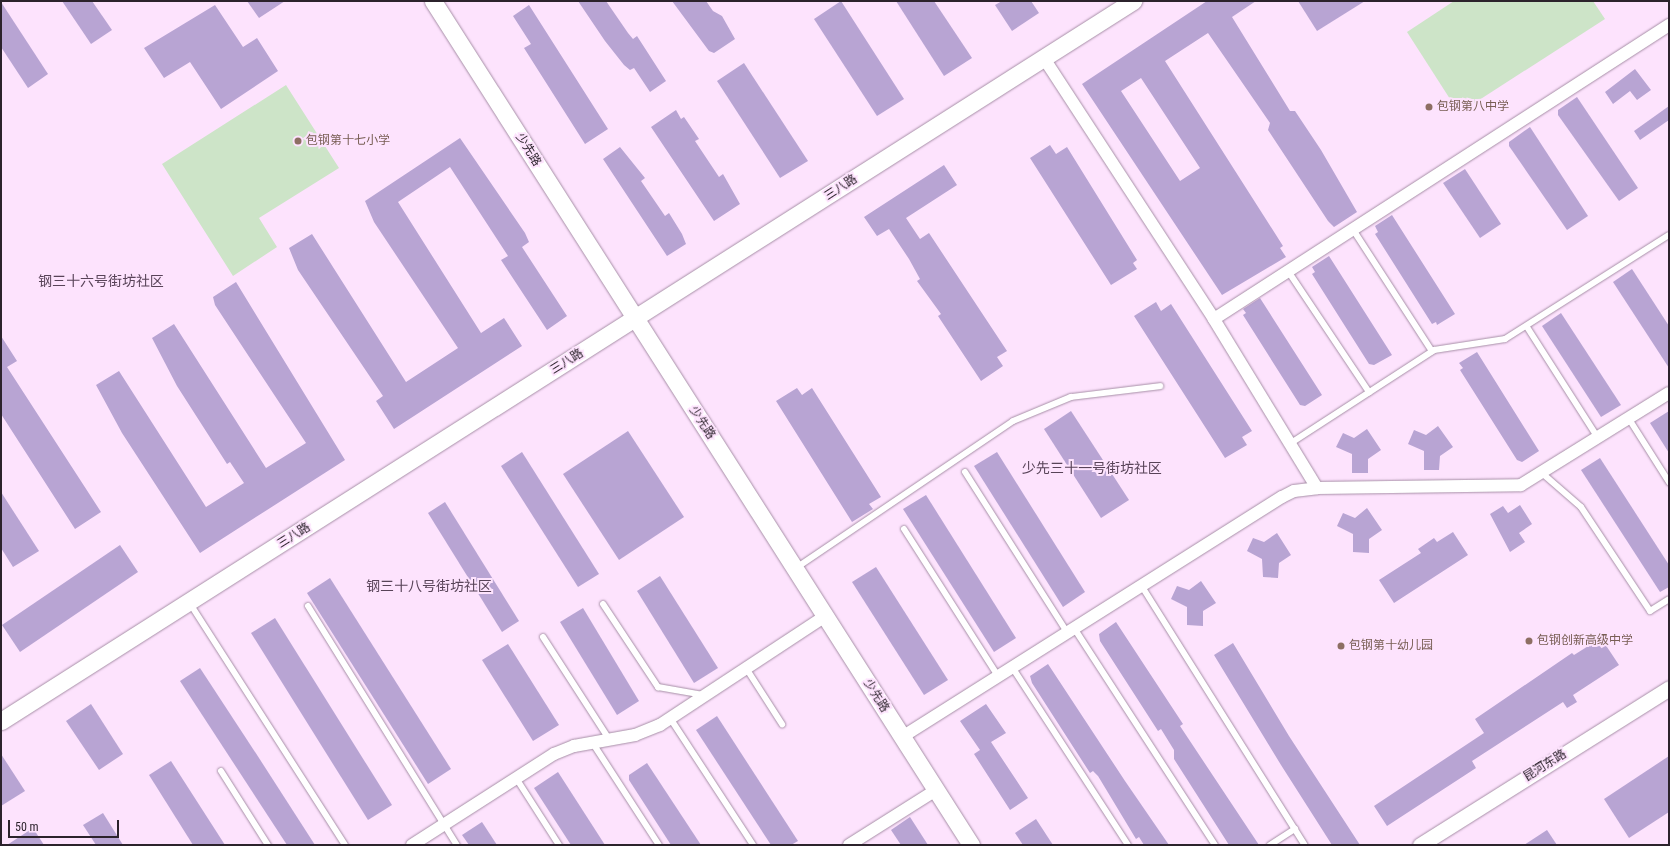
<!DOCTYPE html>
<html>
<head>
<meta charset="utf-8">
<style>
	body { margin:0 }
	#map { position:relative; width:1670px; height:846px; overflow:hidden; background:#fde3fd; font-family:"Roboto Condensed","Noto Sans SC",sans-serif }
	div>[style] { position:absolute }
	.green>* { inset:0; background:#cde4c8 }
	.building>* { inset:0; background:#b8a4d3 }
	.roads { filter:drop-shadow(0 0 1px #a78fa7) drop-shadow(0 0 1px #a78fa7) }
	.service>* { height:6px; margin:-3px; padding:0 3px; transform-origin:3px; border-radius:3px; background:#fff }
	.minor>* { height:12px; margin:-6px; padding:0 6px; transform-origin:6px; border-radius:6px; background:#fff }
	.tertiary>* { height:15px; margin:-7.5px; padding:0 7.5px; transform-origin:7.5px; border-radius:7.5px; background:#fff }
	.secondary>* { height:17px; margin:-8.5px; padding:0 8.5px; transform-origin:8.5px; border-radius:8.5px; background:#fff }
	.dots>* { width:11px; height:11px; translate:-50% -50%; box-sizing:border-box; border:2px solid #fde3fd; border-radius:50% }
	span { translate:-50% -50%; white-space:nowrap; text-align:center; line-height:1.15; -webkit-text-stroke:4px #fde3fd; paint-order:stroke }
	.education-label { font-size:12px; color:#785e54 }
	.left { translate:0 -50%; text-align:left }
	.street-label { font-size:12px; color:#2c232c }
	.quarter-label { font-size:14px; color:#584358 }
	.frame { position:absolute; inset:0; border:2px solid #2c232c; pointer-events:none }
	.scale { position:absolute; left:8px; top:820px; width:111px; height:18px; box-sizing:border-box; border:2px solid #2c232c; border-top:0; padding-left:5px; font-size:12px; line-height:14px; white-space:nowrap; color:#2c232c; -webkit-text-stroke:3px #fde3fd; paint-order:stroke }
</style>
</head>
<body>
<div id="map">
	<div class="green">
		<div style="clip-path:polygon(1454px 1px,1593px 1px,1605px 19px,1459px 113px,1407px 32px)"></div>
		<div style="clip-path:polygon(286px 85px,339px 168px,259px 218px,277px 247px,233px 276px,162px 164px)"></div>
	</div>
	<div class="building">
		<div style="clip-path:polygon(62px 1px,92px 1px,112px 30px,91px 44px)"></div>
		<div style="clip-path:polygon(247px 1px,285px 1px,259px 18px)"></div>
		<div style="clip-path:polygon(578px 1px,606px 1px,628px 33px,633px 39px,637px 36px,666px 81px,650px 92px,634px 68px,630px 70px,624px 65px,605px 41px)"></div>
		<div style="clip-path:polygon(672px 1px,706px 1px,713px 11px,722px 16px,735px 39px,714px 53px,709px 51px)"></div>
		<div style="clip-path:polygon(841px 1px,904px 99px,877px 116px,814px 19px)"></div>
		<div style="clip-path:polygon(896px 1px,934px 1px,972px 58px,944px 76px)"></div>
		<div style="clip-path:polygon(1002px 1px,1031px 1px,1039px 13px,1012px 31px,995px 5px)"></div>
		<div style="clip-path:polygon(evenodd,1207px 1px,1256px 1px,1232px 17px,1290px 111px,1295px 111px,1321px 150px,1357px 212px,1334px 227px,1328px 221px,1268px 130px,1270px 123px,1208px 33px,1165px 61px,1283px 246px,1280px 248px,1286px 257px,1222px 295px,1082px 84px,1207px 1px,1141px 78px,1200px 168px,1180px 181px,1121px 91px,1141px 78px)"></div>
		<div style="clip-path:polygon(1298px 1px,1365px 1px,1317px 31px)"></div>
		<div style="clip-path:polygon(1px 2px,48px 74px,28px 88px,1px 47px)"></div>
		<div style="clip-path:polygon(215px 5px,243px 47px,257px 38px,278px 71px,221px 109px,190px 62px,164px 78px,144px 48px)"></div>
		<div style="clip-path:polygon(529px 5px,608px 129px,585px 144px,524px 48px,531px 44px,513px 16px)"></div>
		<div style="clip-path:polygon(744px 63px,808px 161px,780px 178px,717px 81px)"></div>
		<div style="clip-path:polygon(1635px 69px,1651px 90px,1637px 100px,1630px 91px,1613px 104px,1605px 92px)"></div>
		<div style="clip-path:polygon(1577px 97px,1638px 188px,1619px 201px,1558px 115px,1558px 110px)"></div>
		<div style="clip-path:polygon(1669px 106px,1669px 120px,1640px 140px,1634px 131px)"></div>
		<div style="clip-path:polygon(676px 110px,681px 119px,684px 117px,699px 139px,695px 141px,719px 177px,723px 174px,740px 204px,714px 221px,651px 127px)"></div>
		<div style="clip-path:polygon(1530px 127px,1588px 216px,1567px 230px,1509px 146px,1509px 142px)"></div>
		<div style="clip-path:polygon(460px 138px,525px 233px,529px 242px,522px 247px,567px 316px,547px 330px,501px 260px,508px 256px,450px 167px,398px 202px,481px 333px,504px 318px,522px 346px,394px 429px,376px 401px,383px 396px,298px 270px,289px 248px,312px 234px,406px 382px,458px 348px,374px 222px,365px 201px)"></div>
		<div style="clip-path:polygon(1050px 145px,1056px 154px,1067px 147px,1137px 260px,1133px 263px,1137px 269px,1111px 285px,1030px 158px)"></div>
		<div style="clip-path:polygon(620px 147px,645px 178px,641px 181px,665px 216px,669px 213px,682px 234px,686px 244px,667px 256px,603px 159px)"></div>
		<div style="clip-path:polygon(944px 165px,957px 185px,906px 218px,920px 239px,929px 233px,1007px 351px,997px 357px,1003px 366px,981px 381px,938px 316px,941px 314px,917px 281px,920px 279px,909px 259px,889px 229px,877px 236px,864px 217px)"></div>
		<div style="clip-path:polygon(1465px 169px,1501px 224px,1480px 238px,1443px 183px)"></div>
		<div style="clip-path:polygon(1392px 215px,1455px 314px,1437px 325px,1436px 322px,1432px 324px,1375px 234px,1378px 232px,1375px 226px)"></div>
		<div style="clip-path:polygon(1329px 256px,1392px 355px,1374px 365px,1369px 364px,1312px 274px,1315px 272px,1312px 267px)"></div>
		<div style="clip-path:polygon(1632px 269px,1669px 326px,1669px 368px,1613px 282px)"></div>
		<div style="clip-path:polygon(236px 282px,345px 460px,200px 553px,122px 433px,96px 385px,119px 371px,206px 507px,244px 483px,230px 462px,227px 464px,177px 386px,152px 338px,174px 324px,266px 468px,306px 443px,215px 305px,213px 297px)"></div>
		<div style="clip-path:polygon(1260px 298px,1322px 395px,1305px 406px,1300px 405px,1243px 315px,1246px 313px,1243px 309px)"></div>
		<div style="clip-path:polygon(1156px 302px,1161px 311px,1171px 304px,1252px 431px,1242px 437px,1247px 445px,1225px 458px,1134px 316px)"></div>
		<div style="clip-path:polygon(1561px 313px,1621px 405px,1601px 417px,1542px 326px)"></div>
		<div style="clip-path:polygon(1px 336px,17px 361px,7px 367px,101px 512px,75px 529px,1px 414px)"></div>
		<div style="clip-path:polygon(1477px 352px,1539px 451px,1522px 462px,1517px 460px,1460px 370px,1463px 368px,1459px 363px)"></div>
		<div style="clip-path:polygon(797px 388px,802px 395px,812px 388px,881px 497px,869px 504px,873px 509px,852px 522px,776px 401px)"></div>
		<div style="clip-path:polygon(1071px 411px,1129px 500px,1101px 518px,1044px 429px)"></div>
		<div style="clip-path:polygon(1669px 411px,1669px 453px,1650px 423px)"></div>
		<div style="clip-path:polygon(1438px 426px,1453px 447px,1440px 456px,1439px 470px,1424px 470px,1424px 451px,1408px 444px,1414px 430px,1426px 435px)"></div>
		<div style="clip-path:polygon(1367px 429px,1381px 450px,1368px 459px,1368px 473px,1352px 473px,1352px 454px,1336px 447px,1343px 433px,1354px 438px)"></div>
		<div style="clip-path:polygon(628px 431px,684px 517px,619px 560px,563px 474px)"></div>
		<div style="clip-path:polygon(522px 452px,599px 574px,578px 587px,501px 466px)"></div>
		<div style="clip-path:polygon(997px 452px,1085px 592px,1063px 607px,974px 466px)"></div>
		<div style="clip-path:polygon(1600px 458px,1669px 565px,1669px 587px,1660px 592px,1581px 470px)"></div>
		<div style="clip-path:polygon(1px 492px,39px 551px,13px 567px,1px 548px)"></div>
		<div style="clip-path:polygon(926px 495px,1016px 638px,994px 652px,903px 509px)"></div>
		<div style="clip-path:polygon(445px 502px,519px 621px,502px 632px,428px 513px)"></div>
		<div style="clip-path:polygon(1520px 505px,1532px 524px,1519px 533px,1525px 542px,1510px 552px,1490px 514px,1503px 506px,1508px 513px)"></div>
		<div style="clip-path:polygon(1367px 508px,1382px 530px,1369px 539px,1369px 553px,1353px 552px,1353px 534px,1337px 526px,1343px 513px,1355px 518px)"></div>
		<div style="clip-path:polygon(1453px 532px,1468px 555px,1394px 603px,1379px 580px,1421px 553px,1418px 549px,1434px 538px,1437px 542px)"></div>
		<div style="clip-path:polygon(1277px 533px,1291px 555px,1279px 563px,1278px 578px,1263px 577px,1262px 559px,1247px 551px,1253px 538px,1264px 542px)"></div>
		<div style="clip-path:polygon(120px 545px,138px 572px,20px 652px,2px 625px)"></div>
		<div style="clip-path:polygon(876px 567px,948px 680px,924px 695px,852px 582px)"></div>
		<div style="clip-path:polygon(660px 576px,718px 668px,694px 683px,637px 591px)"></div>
		<div style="clip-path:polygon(330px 578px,451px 769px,428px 784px,307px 593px)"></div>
		<div style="clip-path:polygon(1201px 581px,1216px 603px,1203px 611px,1203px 626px,1187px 625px,1187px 607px,1171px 599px,1177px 586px,1189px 590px)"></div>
		<div style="clip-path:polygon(583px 608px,639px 701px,617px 715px,560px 622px)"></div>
		<div style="clip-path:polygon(275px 618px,392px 805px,368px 820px,251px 633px)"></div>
		<div style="clip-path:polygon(1116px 622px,1183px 724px,1180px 726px,1259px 845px,1229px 845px,1174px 759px,1174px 750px,1161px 729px,1158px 731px,1100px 641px,1099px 634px)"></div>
		<div style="clip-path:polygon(1601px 638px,1619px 665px,1573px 695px,1577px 702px,1567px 708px,1563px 702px,1472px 761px,1476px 768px,1387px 826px,1374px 806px,1484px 733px,1475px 719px,1572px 653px,1574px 655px)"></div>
		<div style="clip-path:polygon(1233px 643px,1289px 736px,1360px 845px,1332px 845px,1281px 765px,1214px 655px)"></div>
		<div style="clip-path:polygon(508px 644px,559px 725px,533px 741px,482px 660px)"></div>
		<div style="clip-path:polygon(1048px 664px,1125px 781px,1169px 845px,1144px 845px,1139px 837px,1136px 839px,1098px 776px,1093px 771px,1090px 773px,1032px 683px,1030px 676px)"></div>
		<div style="clip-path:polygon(200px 668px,259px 758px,315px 845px,287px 845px,180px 681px)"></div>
		<div style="clip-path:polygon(91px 704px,123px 754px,99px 770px,66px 721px)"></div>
		<div style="clip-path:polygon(986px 704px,1006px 733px,991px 742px,1028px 798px,1010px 810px,974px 754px,980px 750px,960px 721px)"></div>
		<div style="clip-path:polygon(717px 716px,798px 841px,791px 845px,771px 845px,696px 730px)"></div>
		<div style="clip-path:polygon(1px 754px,25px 791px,1px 806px)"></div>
		<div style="clip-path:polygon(1669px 756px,1669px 812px,1629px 838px,1604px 799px)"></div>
		<div style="clip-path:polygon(171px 761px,225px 845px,193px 845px,149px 775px)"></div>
		<div style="clip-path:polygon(647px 763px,701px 845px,671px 845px,629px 780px,629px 775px)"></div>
		<div style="clip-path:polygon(558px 772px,605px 845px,571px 845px,534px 788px)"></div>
		<div style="clip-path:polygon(103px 813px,123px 845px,96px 845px,83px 825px)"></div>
		<div style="clip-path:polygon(910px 817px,928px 845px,901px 845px,891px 830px)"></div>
		<div style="clip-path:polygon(1036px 819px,1053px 845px,1023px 845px,1015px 833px)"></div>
		<div style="clip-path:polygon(482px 822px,497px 845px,469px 845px,462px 835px)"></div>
		<div style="clip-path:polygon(33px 828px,44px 845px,7px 845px)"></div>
		<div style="clip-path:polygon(1547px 830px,1557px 845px,1524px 845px)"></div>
	</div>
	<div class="roads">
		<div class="service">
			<div style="left:1352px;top:228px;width:147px;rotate:57deg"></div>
			<div style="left:1288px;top:271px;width:146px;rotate:56.2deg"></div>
			<div style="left:1527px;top:327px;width:132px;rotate:57.4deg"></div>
			<div style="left:1629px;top:419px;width:75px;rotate:57.6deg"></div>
			<div style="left:1291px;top:443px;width:171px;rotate:-33deg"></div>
			<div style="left:1434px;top:350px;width:72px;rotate:-8.8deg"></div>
			<div style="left:1505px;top:339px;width:194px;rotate:-32.4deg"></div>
			<div style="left:965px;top:472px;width:190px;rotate:57.5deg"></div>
			<div style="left:1543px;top:474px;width:50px;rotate:41deg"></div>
			<div style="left:1581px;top:507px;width:125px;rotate:56.4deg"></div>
			<div style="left:1650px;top:611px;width:22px;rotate:-32deg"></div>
			<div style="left:904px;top:529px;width:174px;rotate:57.4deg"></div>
			<div style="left:796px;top:568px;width:262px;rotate:-34.1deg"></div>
			<div style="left:1013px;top:421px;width:63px;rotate:-22.5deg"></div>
			<div style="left:1071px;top:397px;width:90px;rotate:-7deg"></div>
			<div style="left:1141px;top:585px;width:307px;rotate:57.8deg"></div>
			<div style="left:189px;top:602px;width:289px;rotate:57.3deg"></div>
			<div style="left:603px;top:604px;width:100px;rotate:56.5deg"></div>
			<div style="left:658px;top:687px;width:47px;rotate:9.9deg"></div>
			<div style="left:308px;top:606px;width:282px;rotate:58.1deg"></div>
			<div style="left:1074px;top:628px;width:259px;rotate:57deg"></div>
			<div style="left:543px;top:637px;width:121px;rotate:57.1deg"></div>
			<div style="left:1012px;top:667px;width:212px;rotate:56.9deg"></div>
			<div style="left:746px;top:668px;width:67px;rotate:57.3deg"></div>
			<div style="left:670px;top:718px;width:152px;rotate:56.8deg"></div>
			<div style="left:592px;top:742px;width:123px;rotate:57deg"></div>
			<div style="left:221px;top:771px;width:88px;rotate:57.6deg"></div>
			<div style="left:516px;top:778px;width:80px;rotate:57.3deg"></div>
			<div style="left:1270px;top:845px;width:30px;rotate:-33deg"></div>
		</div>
		<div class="minor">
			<div style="left:1214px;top:319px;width:542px;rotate:-32.87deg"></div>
			<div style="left:1317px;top:488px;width:204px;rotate:-0.8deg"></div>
			<div style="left:1521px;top:485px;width:174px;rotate:-31.9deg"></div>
			<div style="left:902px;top:737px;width:449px;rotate:-32.3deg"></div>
			<div style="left:1282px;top:497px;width:13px;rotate:-27deg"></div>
			<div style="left:1294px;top:491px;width:23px;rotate:-7deg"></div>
			<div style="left:1317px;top:488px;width:198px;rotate:-121.4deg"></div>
			<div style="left:1214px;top:319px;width:311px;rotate:-123.1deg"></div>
			<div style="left:412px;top:845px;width:169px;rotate:-32.7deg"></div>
			<div style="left:554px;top:754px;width:22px;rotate:-22deg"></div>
			<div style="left:574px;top:746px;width:62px;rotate:-10.2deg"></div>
			<div style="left:635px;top:735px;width:27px;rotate:-22deg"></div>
			<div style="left:660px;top:725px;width:198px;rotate:-33.4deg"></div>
			<div style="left:849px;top:845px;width:103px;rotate:-32.3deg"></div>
		</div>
		<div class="tertiary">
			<div style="left:1420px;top:845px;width:294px;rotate:-32.2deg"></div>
		</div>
		<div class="secondary">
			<div style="left:433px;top:1px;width:1001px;rotate:57.48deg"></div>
			<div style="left:1px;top:721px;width:1342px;rotate:-32.46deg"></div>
		</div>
	</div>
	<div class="dots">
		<div style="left:1429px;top:107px;background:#8d6e63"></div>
		<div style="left:298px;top:141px;background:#8d6e63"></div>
		<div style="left:1529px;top:641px;background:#8d6e63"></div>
		<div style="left:1341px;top:646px;background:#8d6e63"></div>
	</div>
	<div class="education-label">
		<span class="left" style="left:1437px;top:107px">包钢第八中学</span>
		<span class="left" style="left:306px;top:141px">包钢第十七小学</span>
		<span class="left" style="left:1537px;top:641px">包钢创新高级中学</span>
		<span class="left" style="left:1349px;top:646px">包钢第十幼儿园</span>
	</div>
	<div class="street-label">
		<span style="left:528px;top:150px;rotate:58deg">少先路</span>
		<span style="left:841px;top:188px;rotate:-33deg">三八路</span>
		<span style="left:567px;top:362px;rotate:-32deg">三八路</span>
		<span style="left:702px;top:423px;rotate:57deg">少先路</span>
		<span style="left:294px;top:536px;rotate:-32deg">三八路</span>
		<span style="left:876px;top:696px;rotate:58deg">少先路</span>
		<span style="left:1545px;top:766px;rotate:-32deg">昆河东路</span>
	</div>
	<div class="quarter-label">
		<span style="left:101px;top:281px">钢三十六号街坊社区</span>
		<span style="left:1092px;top:468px">少先三十一号街坊社区</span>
		<span style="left:429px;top:586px">钢三十八号街坊社区</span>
	</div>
	<div class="frame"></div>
	<div class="scale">50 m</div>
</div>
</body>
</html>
